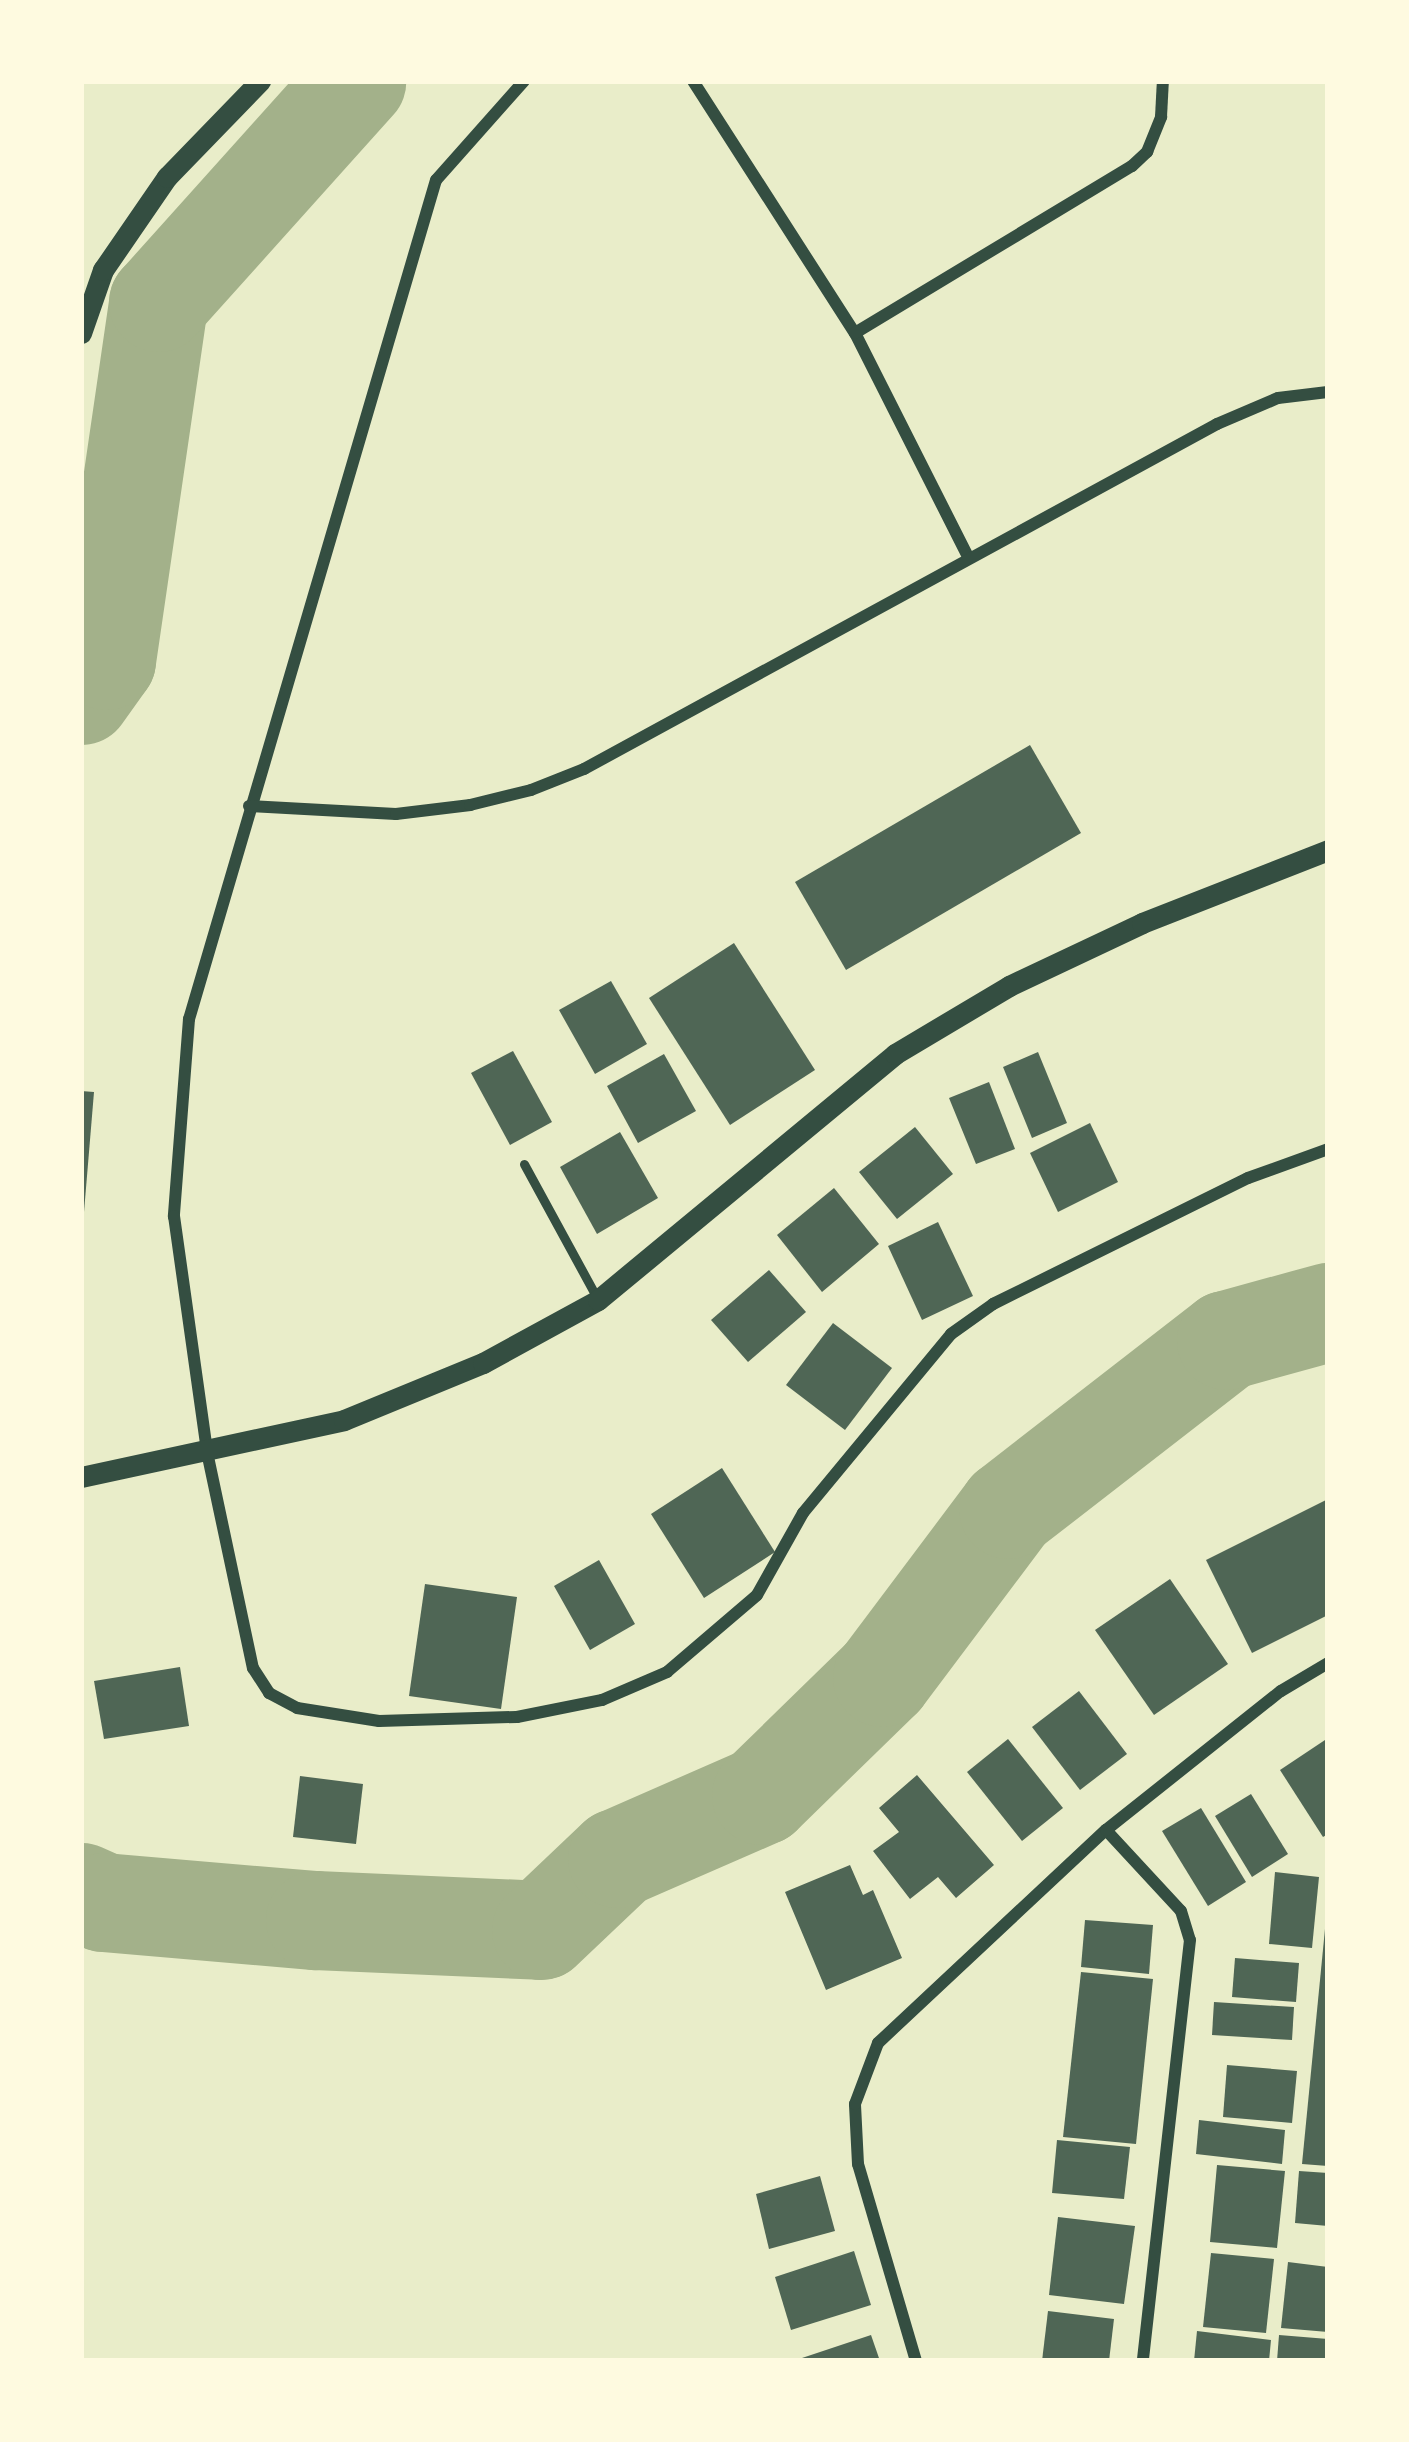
<!DOCTYPE html>
<html>
<head>
<meta charset="utf-8">
<style>
	body { margin:0 }
	#map { position:relative; width:1409px; height:2442px; overflow:hidden; background:#e9edc9; font-family:"Fira Sans",sans-serif }
	div>[style] { position:absolute }
	.river>* { height:99px; margin:-49.5px; padding:0 49.5px; transform-origin:49.5px; border-radius:49.5px; background:#a3b18a }
	.building>* { inset:0; background:#4f6655 }
	.service>* { height:9px; margin:-4.5px; padding:0 4.5px; transform-origin:4.5px; border-radius:4.5px; background:#344e41 }
	.minor>* { height:12px; margin:-6px; padding:0 6px; transform-origin:6px; border-radius:6px; background:#344e41 }
	.tertiary>* { height:21px; margin:-10.5px; padding:0 10.5px; transform-origin:10.5px; border-radius:10.5px; background:#344e41 }
	span { translate:-50% -50%; white-space:nowrap; text-align:center; line-height:1.15; -webkit-text-stroke:12px #fefae0; paint-order:stroke }
	.frame { position:absolute; inset:0; border:84px solid #fefae0; pointer-events:none }
</style>
</head>
<body>
<div id="map">
	<div class="river">
		<div style="left:81px;top:695px;width:43px;rotate:-54.5deg"></div>
		<div style="left:106px;top:660px;width:362px;rotate:-81.7deg"></div>
		<div style="left:158px;top:302px;width:297px;rotate:-48.1deg"></div>
		<div style="left:81px;top:1892px;width:24px;rotate:24deg"></div>
		<div style="left:103px;top:1902px;width:213px;rotate:4.9deg"></div>
		<div style="left:315px;top:1920px;width:226px;rotate:2.5deg"></div>
		<div style="left:541px;top:1930px;width:105px;rotate:-43.5deg"></div>
		<div style="left:617px;top:1858px;width:157px;rotate:-23.6deg"></div>
		<div style="left:761px;top:1795px;width:169px;rotate:-44.3deg"></div>
		<div style="left:882px;top:1677px;width:210px;rotate:-53.1deg"></div>
		<div style="left:1008px;top:1509px;width:276px;rotate:-37.8deg"></div>
		<div style="left:1226px;top:1340px;width:106px;rotate:-15.4deg"></div>
	</div>
	<div class="building">
		<div style="clip-path:polygon(1030px 745px,1081px 833px,846px 970px,795px 882px)"></div>
		<div style="clip-path:polygon(734px 943px,815px 1070px,730px 1125px,649px 998px)"></div>
		<div style="clip-path:polygon(611px 981px,647px 1044px,595px 1074px,559px 1010px)"></div>
		<div style="clip-path:polygon(513px 1051px,552px 1122px,510px 1145px,471px 1073px)"></div>
		<div style="clip-path:polygon(1038px 1052px,1067px 1123px,1032px 1138px,1003px 1067px)"></div>
		<div style="clip-path:polygon(664px 1054px,696px 1111px,638px 1143px,607px 1086px)"></div>
		<div style="clip-path:polygon(989px 1082px,1015px 1149px,976px 1164px,949px 1098px)"></div>
		<div style="clip-path:polygon(81px 1091px,94px 1092px,84px 1212px,81px 1212px)"></div>
		<div style="clip-path:polygon(1090px 1123px,1118px 1182px,1058px 1212px,1030px 1153px)"></div>
		<div style="clip-path:polygon(915px 1127px,953px 1174px,897px 1219px,859px 1172px)"></div>
		<div style="clip-path:polygon(620px 1132px,658px 1198px,597px 1234px,560px 1167px)"></div>
		<div style="clip-path:polygon(834px 1188px,879px 1244px,822px 1292px,777px 1235px)"></div>
		<div style="clip-path:polygon(938px 1222px,973px 1296px,922px 1320px,888px 1246px)"></div>
		<div style="clip-path:polygon(769px 1270px,806px 1312px,748px 1362px,711px 1320px)"></div>
		<div style="clip-path:polygon(833px 1323px,892px 1368px,845px 1430px,786px 1385px)"></div>
		<div style="clip-path:polygon(722px 1468px,775px 1552px,704px 1598px,651px 1514px)"></div>
		<div style="clip-path:polygon(1328px 1499px,1328px 1615px,1252px 1653px,1206px 1560px)"></div>
		<div style="clip-path:polygon(599px 1560px,635px 1624px,590px 1650px,554px 1586px)"></div>
		<div style="clip-path:polygon(1170px 1579px,1228px 1664px,1154px 1715px,1095px 1630px)"></div>
		<div style="clip-path:polygon(425px 1584px,517px 1597px,501px 1709px,409px 1696px)"></div>
		<div style="clip-path:polygon(180px 1667px,189px 1726px,104px 1739px,94px 1681px)"></div>
		<div style="clip-path:polygon(1079px 1691px,1127px 1754px,1080px 1790px,1032px 1727px)"></div>
		<div style="clip-path:polygon(1328px 1738px,1328px 1834px,1323px 1837px,1280px 1770px)"></div>
		<div style="clip-path:polygon(1008px 1739px,1063px 1808px,1022px 1841px,967px 1772px)"></div>
		<div style="clip-path:polygon(917px 1775px,994px 1865px,956px 1898px,938px 1877px,910px 1899px,873px 1851px,899px 1832px,879px 1808px)"></div>
		<div style="clip-path:polygon(300px 1776px,363px 1784px,356px 1844px,293px 1837px)"></div>
		<div style="clip-path:polygon(1251px 1794px,1288px 1854px,1252px 1877px,1215px 1816px)"></div>
		<div style="clip-path:polygon(1201px 1808px,1246px 1882px,1208px 1906px,1162px 1831px)"></div>
		<div style="clip-path:polygon(850px 1865px,863px 1895px,873px 1890px,902px 1958px,826px 1990px,785px 1892px)"></div>
		<div style="clip-path:polygon(1275px 1872px,1319px 1877px,1312px 1948px,1269px 1944px)"></div>
		<div style="clip-path:polygon(1085px 1920px,1153px 1925px,1149px 1974px,1081px 1967px)"></div>
		<div style="clip-path:polygon(1325px 1929px,1328px 1929px,1328px 2166px,1302px 2164px)"></div>
		<div style="clip-path:polygon(1235px 1958px,1299px 1963px,1296px 2002px,1232px 1997px)"></div>
		<div style="clip-path:polygon(1081px 1972px,1153px 1979px,1136px 2144px,1063px 2137px)"></div>
		<div style="clip-path:polygon(1214px 2002px,1294px 2007px,1292px 2040px,1212px 2035px)"></div>
		<div style="clip-path:polygon(1227px 2065px,1297px 2071px,1292px 2123px,1223px 2117px)"></div>
		<div style="clip-path:polygon(1199px 2120px,1285px 2130px,1282px 2164px,1196px 2154px)"></div>
		<div style="clip-path:polygon(1057px 2140px,1130px 2147px,1124px 2199px,1052px 2193px)"></div>
		<div style="clip-path:polygon(1217px 2165px,1285px 2171px,1277px 2248px,1210px 2242px)"></div>
		<div style="clip-path:polygon(1299px 2171px,1328px 2173px,1328px 2226px,1295px 2223px)"></div>
		<div style="clip-path:polygon(820px 2176px,835px 2231px,769px 2249px,756px 2194px)"></div>
		<div style="clip-path:polygon(1058px 2217px,1135px 2226px,1124px 2304px,1049px 2295px)"></div>
		<div style="clip-path:polygon(854px 2251px,871px 2305px,791px 2330px,775px 2277px)"></div>
		<div style="clip-path:polygon(1211px 2253px,1274px 2259px,1266px 2333px,1203px 2327px)"></div>
		<div style="clip-path:polygon(1288px 2262px,1328px 2267px,1328px 2332px,1281px 2328px)"></div>
		<div style="clip-path:polygon(1048px 2311px,1114px 2319px,1109px 2361px,1042px 2361px)"></div>
		<div style="clip-path:polygon(1197px 2331px,1271px 2340px,1269px 2361px,1194px 2361px)"></div>
		<div style="clip-path:polygon(871px 2335px,880px 2361px,803px 2361px,802px 2358px)"></div>
		<div style="clip-path:polygon(1279px 2335px,1328px 2339px,1328px 2361px,1277px 2361px)"></div>
	</div>
	<div class="service">
		<div style="left:524px;top:1164px;width:155px;rotate:61.4deg"></div>
	</div>
	<div class="minor">
		<div style="left:524px;top:81px;width:132px;rotate:131.6deg"></div>
		<div style="left:436px;top:180px;width:875px;rotate:106.4deg"></div>
		<div style="left:189px;top:1019px;width:198px;rotate:94.4deg"></div>
		<div style="left:174px;top:1216px;width:238px;rotate:82deg"></div>
		<div style="left:207px;top:1452px;width:221px;rotate:78deg"></div>
		<div style="left:253px;top:1668px;width:30px;rotate:57deg"></div>
		<div style="left:269px;top:1693px;width:32px;rotate:28deg"></div>
		<div style="left:297px;top:1708px;width:83px;rotate:9deg"></div>
		<div style="left:379px;top:1721px;width:138px;rotate:-1.7deg"></div>
		<div style="left:517px;top:1717px;width:87px;rotate:-11.3deg"></div>
		<div style="left:602px;top:1700px;width:71px;rotate:-23.3deg"></div>
		<div style="left:667px;top:1672px;width:118px;rotate:-40.5deg"></div>
		<div style="left:757px;top:1595px;width:94px;rotate:-60.7deg"></div>
		<div style="left:803px;top:1513px;width:232px;rotate:-50.4deg"></div>
		<div style="left:951px;top:1334px;width:52px;rotate:-35.5deg"></div>
		<div style="left:993px;top:1304px;width:284px;rotate:-26.3deg"></div>
		<div style="left:1248px;top:1178px;width:85px;rotate:-19.9deg"></div>
		<div style="left:693px;top:81px;width:300px;rotate:57.3deg"></div>
		<div style="left:855px;top:333px;width:249px;rotate:63.2deg"></div>
		<div style="left:855px;top:333px;width:323px;rotate:-31.1deg"></div>
		<div style="left:1132px;top:166px;width:21px;rotate:-43deg"></div>
		<div style="left:1147px;top:152px;width:38px;rotate:-68deg"></div>
		<div style="left:1161px;top:117px;width:36px;rotate:-87deg"></div>
		<div style="left:249px;top:806px;width:147px;rotate:3.1deg"></div>
		<div style="left:396px;top:814px;width:75px;rotate:-6.9deg"></div>
		<div style="left:470px;top:805px;width:63px;rotate:-13.8deg"></div>
		<div style="left:531px;top:790px;width:57px;rotate:-21.6deg"></div>
		<div style="left:584px;top:769px;width:721px;rotate:-28.59deg"></div>
		<div style="left:1217px;top:424px;width:66px;rotate:-23.1deg"></div>
		<div style="left:1278px;top:398px;width:50px;rotate:-6.8deg"></div>
		<div style="left:1106px;top:1830px;width:110px;rotate:47.2deg"></div>
		<div style="left:1181px;top:1911px;width:30px;rotate:73deg"></div>
		<div style="left:1190px;top:1940px;width:424px;rotate:96.4deg"></div>
		<div style="left:916px;top:2361px;width:205px;rotate:-106.4deg"></div>
		<div style="left:858px;top:2164px;width:60px;rotate:-92.9deg"></div>
		<div style="left:855px;top:2104px;width:65px;rotate:-69.3deg"></div>
		<div style="left:878px;top:2043px;width:312px;rotate:-43.1deg"></div>
		<div style="left:1106px;top:1830px;width:223px;rotate:-38.5deg"></div>
		<div style="left:1281px;top:1691px;width:55px;rotate:-30.8deg"></div>
	</div>
	<div class="tertiary">
		<div style="left:81px;top:333px;width:67px;rotate:-70.8deg"></div>
		<div style="left:103px;top:270px;width:113px;rotate:-55.5deg"></div>
		<div style="left:167px;top:177px;width:134px;rotate:-45.9deg"></div>
		<div style="left:81px;top:1477px;width:269px;rotate:-12.2deg"></div>
		<div style="left:344px;top:1420px;width:150px;rotate:-22.3deg"></div>
		<div style="left:483px;top:1363px;width:131px;rotate:-28.7deg"></div>
		<div style="left:598px;top:1300px;width:386px;rotate:-39.6deg"></div>
		<div style="left:895px;top:1054px;width:133px;rotate:-30.8deg"></div>
		<div style="left:1009px;top:986px;width:147px;rotate:-25.3deg"></div>
		<div style="left:1142px;top:923px;width:200px;rotate:-21.4deg"></div>
	</div>
	<div class="frame"></div>
</div>
</body>
</html>
